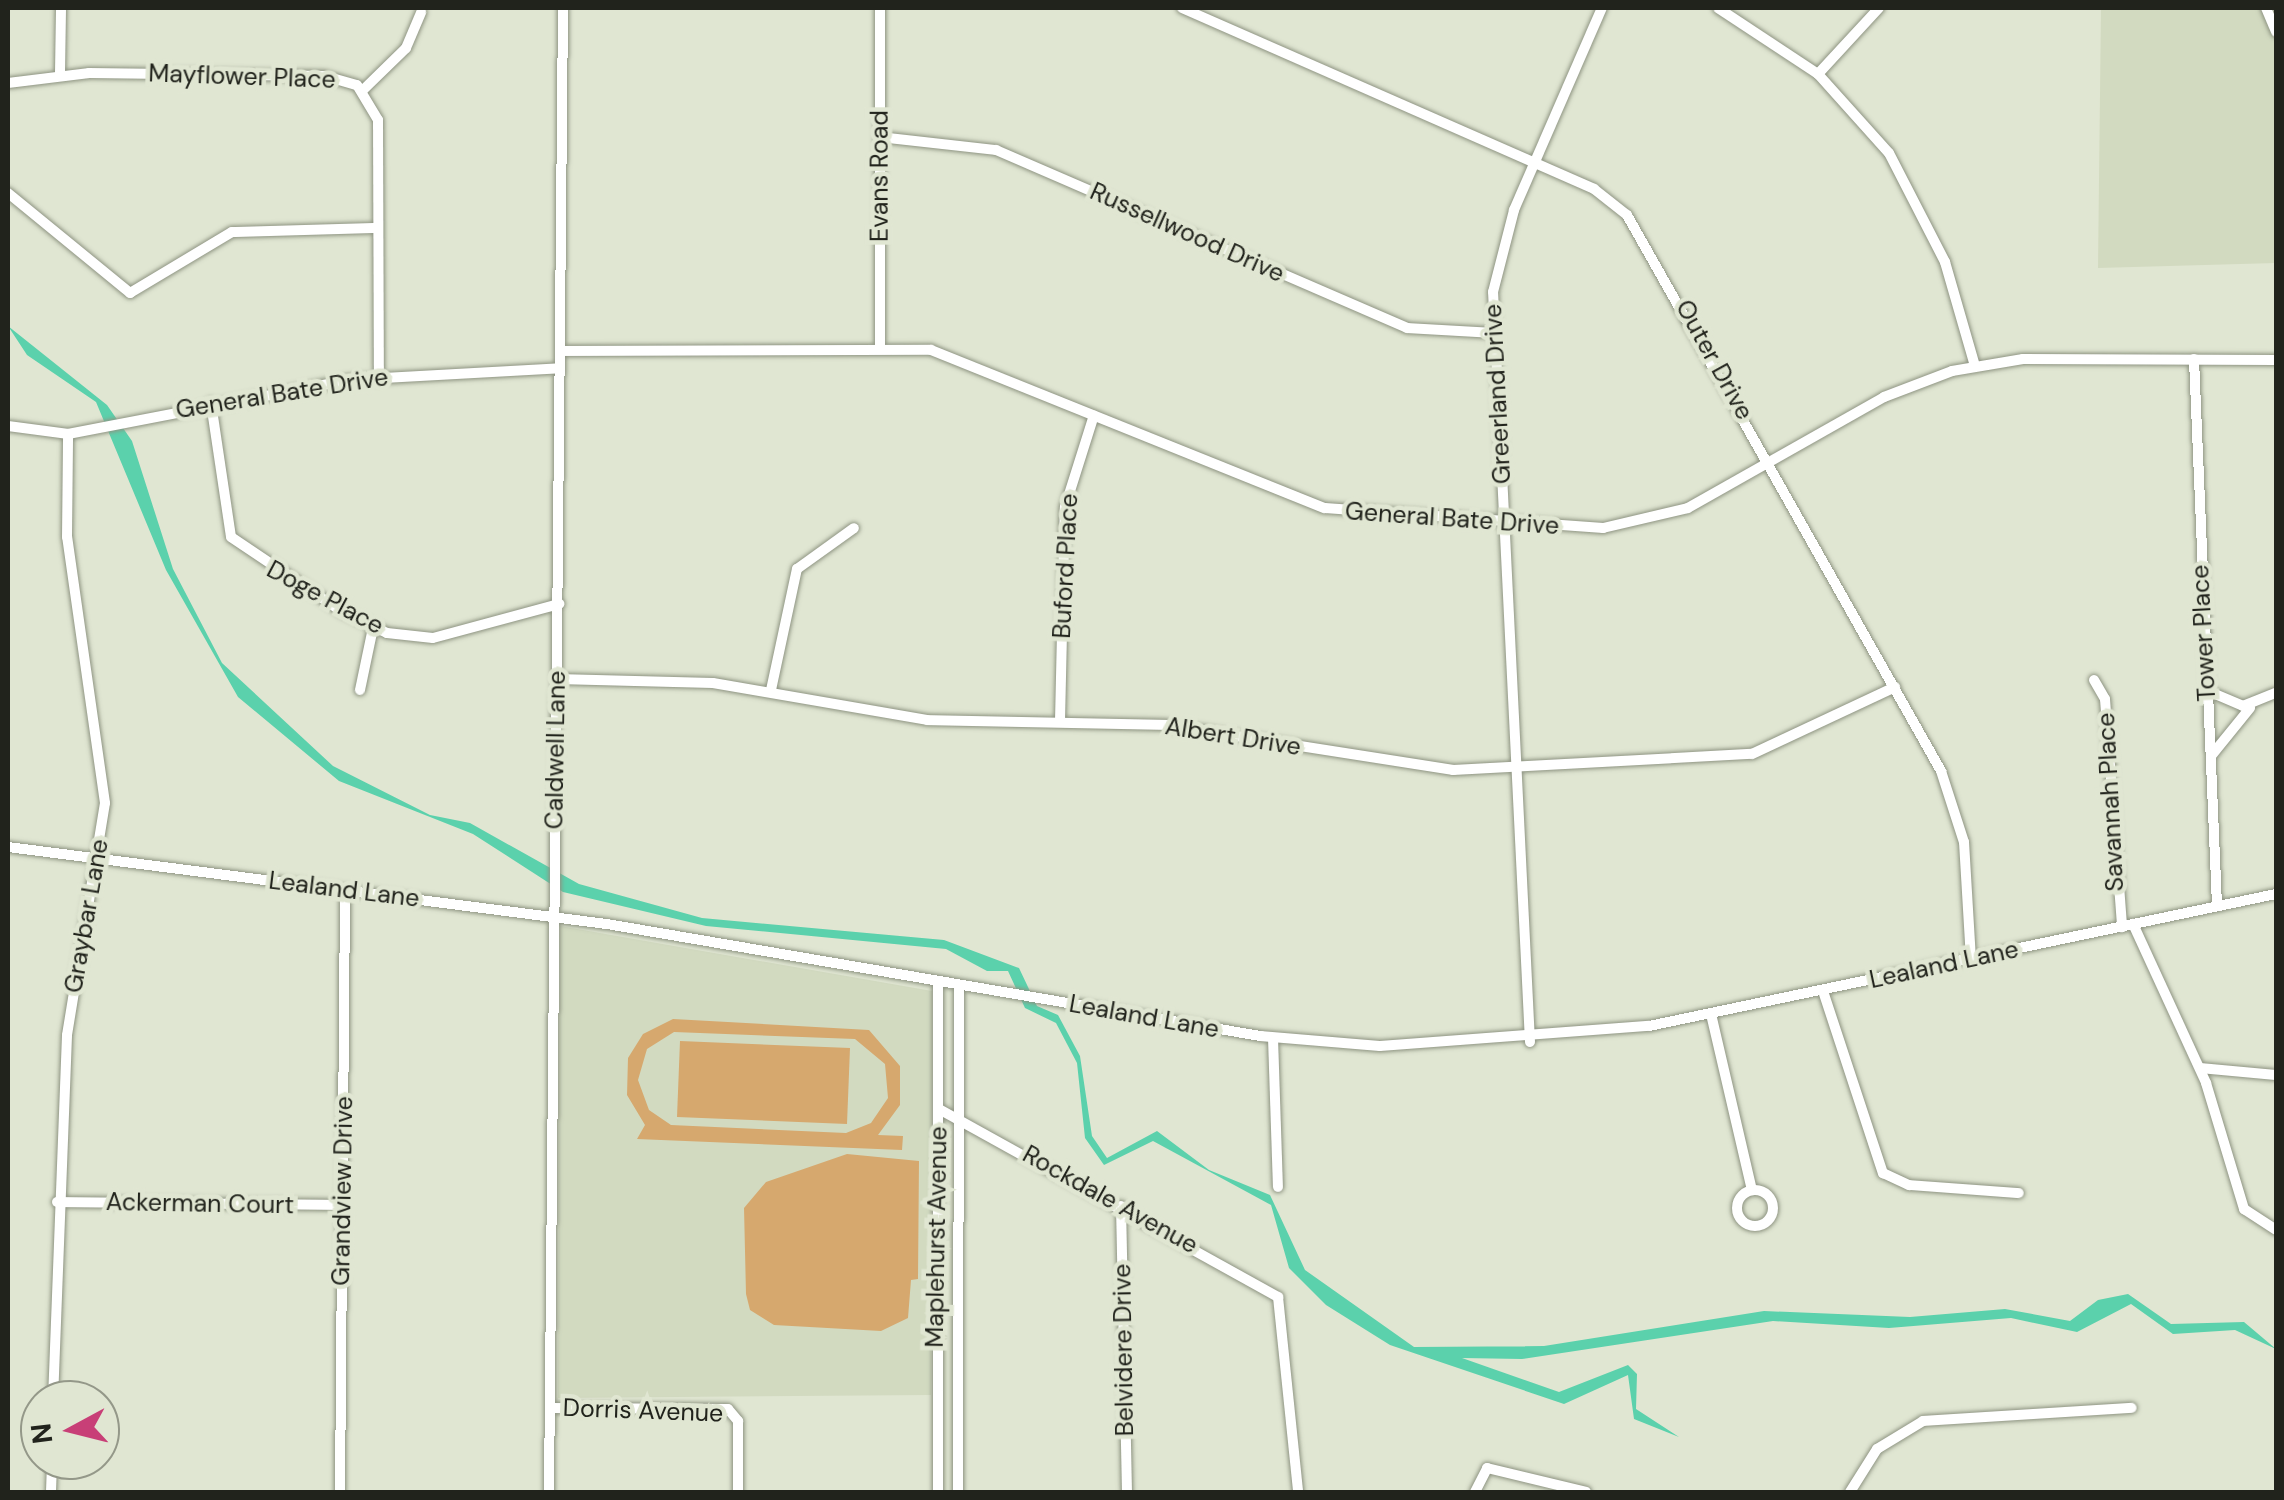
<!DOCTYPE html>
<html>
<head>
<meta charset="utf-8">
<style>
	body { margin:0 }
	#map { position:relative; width:2284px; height:1500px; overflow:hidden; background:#e0e6d2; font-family:"DM Sans",sans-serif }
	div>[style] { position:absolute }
	.built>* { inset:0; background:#d2dac0 }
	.green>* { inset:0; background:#d6a86e }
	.water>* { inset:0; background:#5bd1ac }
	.roads { filter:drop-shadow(0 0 2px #8e9482) drop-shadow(0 0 2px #8e9482) }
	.minor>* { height:10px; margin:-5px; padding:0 5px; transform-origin:5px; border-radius:5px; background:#fff }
	.minor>.ring { margin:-5px; padding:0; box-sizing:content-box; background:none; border:10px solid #fff; border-radius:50% }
	span { translate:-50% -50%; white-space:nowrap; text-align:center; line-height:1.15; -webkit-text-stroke:9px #e0e6d2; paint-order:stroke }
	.street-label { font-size:25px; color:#21231c }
	.frame { position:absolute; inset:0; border:10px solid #21231c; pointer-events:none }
	.north { position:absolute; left:20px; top:1380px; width:100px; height:100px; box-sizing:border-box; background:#e0e6d2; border:2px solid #949889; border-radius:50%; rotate:263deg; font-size:28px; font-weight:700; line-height:40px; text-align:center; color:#21231c }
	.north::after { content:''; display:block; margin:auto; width:35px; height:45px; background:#c83f77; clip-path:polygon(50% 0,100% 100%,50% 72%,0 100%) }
</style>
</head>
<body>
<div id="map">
	<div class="built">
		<div style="clip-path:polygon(2101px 8px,2276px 8px,2276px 263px,2098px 268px)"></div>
		<div style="clip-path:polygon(560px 926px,932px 991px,931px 1395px,558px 1398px)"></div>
	</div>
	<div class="green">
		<div style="clip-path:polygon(evenodd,673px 1019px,869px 1030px,900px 1066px,900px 1105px,878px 1135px,903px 1136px,902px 1150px,637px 1139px,645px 1125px,627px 1095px,628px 1058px,643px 1034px,673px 1019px,674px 1032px,855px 1039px,885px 1064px,888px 1098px,871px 1123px,846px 1133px,671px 1125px,649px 1110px,638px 1080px,647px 1049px,674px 1032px)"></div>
		<div style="clip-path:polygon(680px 1041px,850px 1048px,847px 1124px,677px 1117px)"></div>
		<div style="clip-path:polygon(847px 1154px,919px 1161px,918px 1279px,911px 1280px,908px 1318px,881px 1331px,774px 1325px,750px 1310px,746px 1294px,744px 1208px,766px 1182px)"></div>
	</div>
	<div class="water">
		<div style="clip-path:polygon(8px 326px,107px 405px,132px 441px,173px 569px,222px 663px,333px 766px,430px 815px,470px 823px,579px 884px,702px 918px,944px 940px,1019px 968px,1037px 1006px,1058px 1015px,1080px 1056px,1092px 1136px,1107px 1158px,1157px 1131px,1209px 1170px,1270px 1195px,1305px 1270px,1414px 1347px,1544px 1346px,1764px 1311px,1910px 1317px,2005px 1309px,2070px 1321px,2098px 1300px,2128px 1294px,2171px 1324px,2244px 1322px,2276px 1349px,2235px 1330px,2173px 1334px,2131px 1304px,2077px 1332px,2011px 1318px,1889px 1328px,1773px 1321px,1522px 1359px,1462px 1358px,1559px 1392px,1628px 1365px,1637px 1374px,1636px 1409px,1679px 1437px,1634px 1419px,1628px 1375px,1564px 1404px,1390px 1345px,1326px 1305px,1289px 1268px,1271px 1205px,1153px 1141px,1104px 1165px,1085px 1138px,1077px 1063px,1056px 1023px,1025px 1008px,1008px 971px,987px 971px,946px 949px,706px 926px,563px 892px,473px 834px,339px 781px,238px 697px,166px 570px,96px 402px,27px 355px)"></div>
	</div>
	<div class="roads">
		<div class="minor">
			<div style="left:880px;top:8px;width:337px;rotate:90deg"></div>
			<div style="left:1182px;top:8px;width:450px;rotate:23.7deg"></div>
			<div style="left:1594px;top:189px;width:42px;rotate:38.2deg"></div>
			<div style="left:1627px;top:215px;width:639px;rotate:60.54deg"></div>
			<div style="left:1941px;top:771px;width:75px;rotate:72.1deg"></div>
			<div style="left:1964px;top:842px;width:117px;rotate:86.6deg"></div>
			<div style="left:1718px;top:8px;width:120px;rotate:33.4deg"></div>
			<div style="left:1818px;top:74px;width:106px;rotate:48.1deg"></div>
			<div style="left:1889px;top:153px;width:123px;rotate:62.8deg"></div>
			<div style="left:1945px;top:262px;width:108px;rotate:73.9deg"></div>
			<div style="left:2266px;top:8px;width:26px;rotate:67deg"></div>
			<div style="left:60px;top:73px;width:65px;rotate:-89.1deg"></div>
			<div style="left:1818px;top:74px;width:90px;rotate:-47.3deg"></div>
			<div style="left:8px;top:83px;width:82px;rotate:-7deg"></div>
			<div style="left:89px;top:73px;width:236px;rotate:0.7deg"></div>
			<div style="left:325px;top:76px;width:33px;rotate:16deg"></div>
			<div style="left:357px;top:85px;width:41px;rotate:59deg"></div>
			<div style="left:378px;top:120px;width:257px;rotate:89.8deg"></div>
			<div style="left:363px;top:90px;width:60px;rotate:-44.3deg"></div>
			<div style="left:406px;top:48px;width:39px;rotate:-67deg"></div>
			<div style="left:880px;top:137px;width:117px;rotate:6.4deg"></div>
			<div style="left:996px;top:150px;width:448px;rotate:23.4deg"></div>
			<div style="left:1407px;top:328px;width:87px;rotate:3.3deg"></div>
			<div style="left:8px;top:193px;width:158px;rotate:39.3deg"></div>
			<div style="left:130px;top:293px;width:119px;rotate:-30.9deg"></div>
			<div style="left:232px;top:232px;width:145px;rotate:-1.6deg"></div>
			<div style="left:560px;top:351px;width:371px;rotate:-0.2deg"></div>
			<div style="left:931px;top:350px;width:424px;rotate:21.9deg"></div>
			<div style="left:1325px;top:508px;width:279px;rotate:4.1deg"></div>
			<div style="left:1603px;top:528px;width:87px;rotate:-13.2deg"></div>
			<div style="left:1688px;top:508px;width:225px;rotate:-29.5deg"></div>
			<div style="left:1884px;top:397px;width:73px;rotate:-20.9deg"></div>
			<div style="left:1952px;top:371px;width:72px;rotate:-9.6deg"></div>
			<div style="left:2023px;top:359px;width:253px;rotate:0.2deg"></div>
			<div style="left:2194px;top:359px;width:547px;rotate:87.59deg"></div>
			<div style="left:211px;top:403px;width:135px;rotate:81.5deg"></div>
			<div style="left:231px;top:537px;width:133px;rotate:33.9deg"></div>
			<div style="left:341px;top:611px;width:51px;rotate:25.6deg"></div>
			<div style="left:387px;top:633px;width:46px;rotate:6.2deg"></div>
			<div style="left:433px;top:638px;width:131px;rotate:-15.1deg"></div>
			<div style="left:8px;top:426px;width:61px;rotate:7.6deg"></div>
			<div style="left:68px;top:434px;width:285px;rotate:-10.9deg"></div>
			<div style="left:348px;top:380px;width:212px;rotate:-3.2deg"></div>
			<div style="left:557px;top:679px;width:156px;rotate:1.5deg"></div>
			<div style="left:713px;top:683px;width:217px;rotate:9.8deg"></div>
			<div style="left:927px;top:720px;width:239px;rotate:1.2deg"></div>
			<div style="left:1166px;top:725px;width:291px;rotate:8.9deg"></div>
			<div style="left:1453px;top:770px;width:299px;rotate:-3.1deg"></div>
			<div style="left:1752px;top:754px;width:158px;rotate:-25.1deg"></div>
			<div style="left:2094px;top:680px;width:22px;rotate:60deg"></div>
			<div style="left:2105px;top:699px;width:229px;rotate:85.7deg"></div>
			<div style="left:360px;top:690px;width:63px;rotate:-78.2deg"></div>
			<div style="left:771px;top:690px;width:124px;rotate:-77.9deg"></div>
			<div style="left:797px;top:569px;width:70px;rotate:-35.7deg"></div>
			<div style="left:2208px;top:691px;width:38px;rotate:23deg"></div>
			<div style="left:2243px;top:706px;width:35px;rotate:-22deg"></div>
			<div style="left:1060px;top:721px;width:214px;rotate:-88.7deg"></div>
			<div style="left:1065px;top:507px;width:96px;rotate:-72.5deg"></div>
			<div style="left:2211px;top:756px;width:62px;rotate:-50.9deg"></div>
			<div style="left:8px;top:847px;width:604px;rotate:7.33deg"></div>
			<div style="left:607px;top:924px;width:663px;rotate:9.73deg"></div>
			<div style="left:1260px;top:1036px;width:120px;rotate:4.8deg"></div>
			<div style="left:1380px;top:1046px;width:270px;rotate:-4.3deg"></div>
			<div style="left:1649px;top:1026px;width:641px;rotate:-11.89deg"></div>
			<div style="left:2133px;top:924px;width:175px;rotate:65.3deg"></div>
			<div style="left:2206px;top:1083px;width:132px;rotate:73.2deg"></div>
			<div style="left:2244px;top:1209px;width:38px;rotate:33deg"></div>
			<div style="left:938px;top:982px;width:510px;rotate:90deg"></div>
			<div style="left:1823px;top:991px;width:192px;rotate:71.8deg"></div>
			<div style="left:1883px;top:1173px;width:29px;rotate:25deg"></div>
			<div style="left:1909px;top:1185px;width:110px;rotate:4.2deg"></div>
			<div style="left:1711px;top:1014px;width:181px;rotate:76.9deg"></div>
			<div style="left:1273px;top:1038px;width:149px;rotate:88.1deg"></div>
			<div style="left:1530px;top:1042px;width:751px;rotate:-92.82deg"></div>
			<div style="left:1493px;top:292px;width:85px;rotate:-75.6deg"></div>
			<div style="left:1514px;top:210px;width:220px;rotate:-66.5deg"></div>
			<div style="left:2200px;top:1068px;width:76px;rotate:5.3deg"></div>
			<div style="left:939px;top:1109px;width:388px;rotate:29deg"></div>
			<div style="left:1278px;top:1297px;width:196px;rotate:84.1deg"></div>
			<div class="ring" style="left:1737px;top:1190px;width:26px;height:26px"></div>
			<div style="left:57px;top:1202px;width:286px;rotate:0.6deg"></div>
			<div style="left:1121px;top:1206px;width:286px;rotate:88.8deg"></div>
			<div style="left:53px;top:1400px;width:365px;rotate:-87.8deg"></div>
			<div style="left:67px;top:1035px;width:235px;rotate:-80.7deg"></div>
			<div style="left:105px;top:803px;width:269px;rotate:-98.1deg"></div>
			<div style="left:67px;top:537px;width:103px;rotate:-89.4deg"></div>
			<div style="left:550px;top:1408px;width:178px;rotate:0.3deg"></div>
			<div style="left:728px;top:1409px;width:16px;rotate:50deg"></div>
			<div style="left:738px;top:1421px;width:71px;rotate:90deg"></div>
			<div style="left:51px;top:1492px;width:32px;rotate:-88deg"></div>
			<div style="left:340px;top:1492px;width:602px;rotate:-89.52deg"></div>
			<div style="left:549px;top:1492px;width:1484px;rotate:-89.46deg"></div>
			<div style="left:958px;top:1492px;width:506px;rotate:-89.89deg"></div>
			<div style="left:1475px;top:1492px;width:27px;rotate:-63deg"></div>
			<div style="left:1487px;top:1468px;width:102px;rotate:13.6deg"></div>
			<div style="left:1850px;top:1492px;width:51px;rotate:-57.9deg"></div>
			<div style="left:1877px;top:1449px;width:54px;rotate:-31.3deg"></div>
			<div style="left:1923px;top:1421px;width:209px;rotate:-3.6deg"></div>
		</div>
	</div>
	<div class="street-label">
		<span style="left:242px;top:77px;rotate:2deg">Mayflower Place</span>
		<span style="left:880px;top:176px;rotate:-90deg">Evans Road</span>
		<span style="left:1187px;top:233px;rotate:24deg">Russellwood Drive</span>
		<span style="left:1714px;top:360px;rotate:61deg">Outer Drive</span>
		<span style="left:282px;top:394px;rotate:-9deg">General Bate Drive</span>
		<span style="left:1498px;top:394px;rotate:-93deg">Greerland Drive</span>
		<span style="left:1452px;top:519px;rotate:4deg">General Bate Drive</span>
		<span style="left:1066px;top:566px;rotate:-87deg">Buford Place</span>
		<span style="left:325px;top:598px;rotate:28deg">Doge Place</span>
		<span style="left:2204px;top:633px;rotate:-93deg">Tower Place</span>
		<span style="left:1233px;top:737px;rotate:9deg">Albert Drive</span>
		<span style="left:556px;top:750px;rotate:-89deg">Caldwell Lane</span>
		<span style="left:2111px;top:802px;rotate:-93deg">Savannah Place</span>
		<span style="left:344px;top:890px;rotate:7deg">Lealand Lane</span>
		<span style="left:87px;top:916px;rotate:-80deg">Graybar Lane</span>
		<span style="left:1944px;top:965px;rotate:-12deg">Lealand Lane</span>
		<span style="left:1144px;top:1017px;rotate:10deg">Lealand Lane</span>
		<span style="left:343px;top:1191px;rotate:-89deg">Grandview Drive</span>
		<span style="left:1110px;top:1200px;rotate:29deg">Rockdale Avenue</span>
		<span style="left:200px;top:1204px;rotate:1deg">Ackerman Court</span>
		<span style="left:937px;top:1237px;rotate:-89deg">Maplehurst Avenue</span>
		<span style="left:1124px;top:1350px;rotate:-91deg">Belvidere Drive</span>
		<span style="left:643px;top:1411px;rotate:2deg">Dorris Avenue</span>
	</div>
	<div class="frame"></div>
	<div class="north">N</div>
</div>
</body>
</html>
